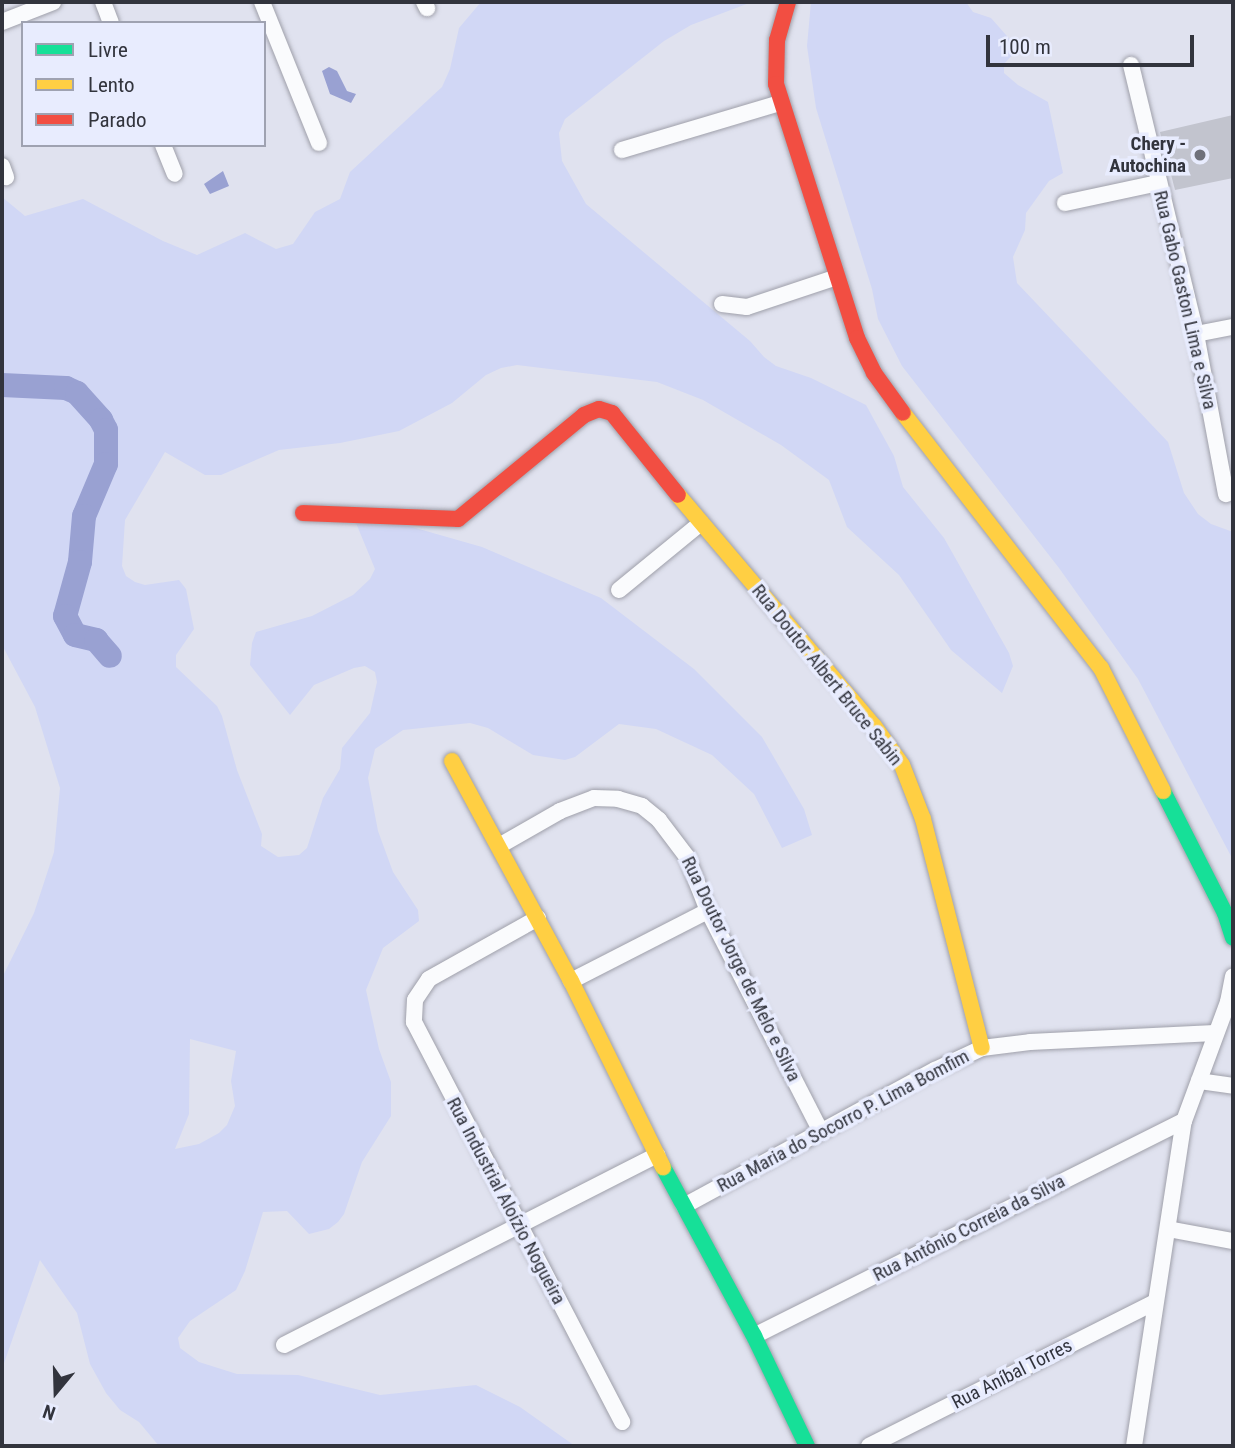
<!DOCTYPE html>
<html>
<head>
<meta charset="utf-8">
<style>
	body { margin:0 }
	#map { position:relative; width:1235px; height:1448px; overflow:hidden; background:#e0e2ef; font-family:"Roboto Condensed",sans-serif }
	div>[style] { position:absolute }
	.green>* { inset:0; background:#d1d7f5 }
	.water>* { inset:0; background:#99a1d2 }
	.river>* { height:24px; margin:-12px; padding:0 12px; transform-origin:12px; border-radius:12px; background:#99a1d2 }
	.building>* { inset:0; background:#c2c4ce }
	.roads { filter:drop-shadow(0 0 2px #9fa0aa) drop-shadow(0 0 2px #9fa0aa) }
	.street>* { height:16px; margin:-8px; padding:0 8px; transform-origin:8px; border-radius:8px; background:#fafbfd }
	.fast>* { height:16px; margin:-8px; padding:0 8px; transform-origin:8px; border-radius:8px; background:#16e098 }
	.slow>* { height:16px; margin:-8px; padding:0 8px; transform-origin:8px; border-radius:8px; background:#ffcf43 }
	.jam>* { height:16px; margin:-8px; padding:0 8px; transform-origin:8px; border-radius:8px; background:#f24e42 }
	.dots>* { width:19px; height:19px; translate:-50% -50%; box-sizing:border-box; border:4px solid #e8ecfe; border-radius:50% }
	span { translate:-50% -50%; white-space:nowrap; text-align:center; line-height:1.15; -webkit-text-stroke:7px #e8ecfe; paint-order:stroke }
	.poi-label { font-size:19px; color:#32343d; font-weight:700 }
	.right { translate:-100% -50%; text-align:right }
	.street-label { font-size:19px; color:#32343d }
	.frame { position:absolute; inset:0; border:4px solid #32343d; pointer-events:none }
	.legend { position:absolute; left:21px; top:21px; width:245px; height:126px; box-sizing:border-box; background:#e8ecfe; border:2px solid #9fa2b1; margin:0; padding:9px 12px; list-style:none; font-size:21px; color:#32343d }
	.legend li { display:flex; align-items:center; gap:14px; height:35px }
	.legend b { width:35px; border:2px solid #9fa2b1 }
	.north { position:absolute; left:21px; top:1357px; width:70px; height:70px; -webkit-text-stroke:5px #e8ecfe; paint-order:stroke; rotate:199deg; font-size:19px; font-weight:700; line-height:28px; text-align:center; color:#32343d }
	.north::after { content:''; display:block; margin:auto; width:24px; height:32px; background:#32343d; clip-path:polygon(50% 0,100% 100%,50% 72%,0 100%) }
	.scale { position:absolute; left:986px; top:35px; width:208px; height:32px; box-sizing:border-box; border:4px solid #32343d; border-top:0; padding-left:9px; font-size:21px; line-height:24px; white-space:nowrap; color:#32343d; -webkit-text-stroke:5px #e8ecfe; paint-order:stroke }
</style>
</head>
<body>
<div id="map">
	<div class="green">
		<div style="clip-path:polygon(evenodd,481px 2px,752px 2px,691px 25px,664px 41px,565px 119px,559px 133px,562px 161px,586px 204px,750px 341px,764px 357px,776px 366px,811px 378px,866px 405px,894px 456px,903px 487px,944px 538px,1009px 653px,1013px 666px,1002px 693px,951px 650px,899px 575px,847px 527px,829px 480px,781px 445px,703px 400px,657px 382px,517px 365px,501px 368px,486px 375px,452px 403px,399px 431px,340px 443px,279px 450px,221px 475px,205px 475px,165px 452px,125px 520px,122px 566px,126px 576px,135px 582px,145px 585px,179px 580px,186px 589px,194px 629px,176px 655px,176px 667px,217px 706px,222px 716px,237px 770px,262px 834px,261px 846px,278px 857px,299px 855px,307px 848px,323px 798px,340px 769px,342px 748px,370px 713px,377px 682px,375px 672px,365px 666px,354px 668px,314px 685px,290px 715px,250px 665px,252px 643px,256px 632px,312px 616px,353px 595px,370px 579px,375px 569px,356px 523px,405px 525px,482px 547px,601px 598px,694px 669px,762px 737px,804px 809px,812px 835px,782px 848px,754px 794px,712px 755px,656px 729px,619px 724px,575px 757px,565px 760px,533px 755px,488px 728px,470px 723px,403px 730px,375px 749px,368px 778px,378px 831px,393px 872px,418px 910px,419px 921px,383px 948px,366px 990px,379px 1049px,391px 1082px,391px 1116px,362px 1162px,344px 1214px,338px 1222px,329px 1229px,309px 1234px,287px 1211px,263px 1212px,245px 1271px,236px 1290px,190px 1321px,178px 1338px,180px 1348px,199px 1362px,237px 1374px,298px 1375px,380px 1395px,476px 1385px,520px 1407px,575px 1446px,159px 1446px,139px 1422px,120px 1410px,106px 1393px,90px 1364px,77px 1313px,40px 1260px,2px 1369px,2px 978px,34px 913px,54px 852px,60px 788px,35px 707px,2px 645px,2px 197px,25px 216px,83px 199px,163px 241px,197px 255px,245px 233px,276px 249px,293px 244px,315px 212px,340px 199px,350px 172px,442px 87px,450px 69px,459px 28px,481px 2px,190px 1039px,236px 1051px,231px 1081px,235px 1106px,227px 1125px,219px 1133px,199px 1144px,175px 1149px,189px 1114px,190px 1039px)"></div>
		<div style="clip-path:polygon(811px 2px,966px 2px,973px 12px,991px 18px,1014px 44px,1015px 52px,1004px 64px,1004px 73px,1018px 85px,1048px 102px,1063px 173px,1049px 181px,1026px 213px,1025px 230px,1013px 257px,1017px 283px,1168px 442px,1184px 493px,1198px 514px,1211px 524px,1233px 532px,1233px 860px,1138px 679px,1059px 568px,902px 366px,878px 319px,872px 289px,816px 108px,807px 46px)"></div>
	</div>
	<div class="water">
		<div style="clip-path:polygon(329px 67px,337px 71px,347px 91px,356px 94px,351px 103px,330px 94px,322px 71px)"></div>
		<div style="clip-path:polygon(223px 171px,229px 186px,210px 194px,204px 184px)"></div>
	</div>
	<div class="river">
		<div style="left:2px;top:385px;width:64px;rotate:2.7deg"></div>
		<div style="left:66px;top:388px;width:12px;rotate:24deg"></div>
		<div style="left:77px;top:393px;width:36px;rotate:48deg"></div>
		<div style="left:101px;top:420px;width:11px;rotate:63deg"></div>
		<div style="left:106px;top:430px;width:34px;rotate:90deg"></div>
		<div style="left:106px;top:464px;width:56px;rotate:112.9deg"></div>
		<div style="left:84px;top:516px;width:46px;rotate:95deg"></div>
		<div style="left:80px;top:562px;width:56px;rotate:105.5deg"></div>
		<div style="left:65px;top:616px;width:21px;rotate:62deg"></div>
		<div style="left:75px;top:635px;width:22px;rotate:13deg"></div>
		<div style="left:96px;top:640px;width:21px;rotate:49deg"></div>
	</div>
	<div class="building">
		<div style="clip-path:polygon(1233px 115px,1233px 178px,1175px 190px,1160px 132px)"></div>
	</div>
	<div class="roads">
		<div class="street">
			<div style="left:103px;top:2px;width:22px;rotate:69deg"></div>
			<div style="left:262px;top:2px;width:152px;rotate:68deg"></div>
			<div style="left:424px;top:2px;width:7px;rotate:63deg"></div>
			<div style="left:2px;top:22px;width:55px;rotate:-21.4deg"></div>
			<div style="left:1131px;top:65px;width:277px;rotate:76.4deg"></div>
			<div style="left:1196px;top:334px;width:163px;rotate:79.4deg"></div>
			<div style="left:163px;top:145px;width:31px;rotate:68deg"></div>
			<div style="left:622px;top:150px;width:165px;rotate:-16.6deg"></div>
			<div style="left:2px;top:166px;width:12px;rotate:70deg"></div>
			<div style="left:1065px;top:203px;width:95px;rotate:-12.1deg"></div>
			<div style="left:722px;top:304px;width:25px;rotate:7deg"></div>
			<div style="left:747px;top:307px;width:95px;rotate:-18.4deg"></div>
			<div style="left:1196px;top:334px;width:38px;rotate:-11deg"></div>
			<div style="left:619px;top:590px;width:106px;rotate:-39.3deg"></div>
			<div style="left:499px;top:846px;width:70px;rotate:-29.8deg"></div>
			<div style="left:560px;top:811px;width:36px;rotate:-21deg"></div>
			<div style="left:594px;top:798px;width:24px;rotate:2deg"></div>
			<div style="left:618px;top:799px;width:25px;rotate:16deg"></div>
			<div style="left:642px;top:806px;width:22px;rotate:39deg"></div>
			<div style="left:659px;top:820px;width:46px;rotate:52.9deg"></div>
			<div style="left:687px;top:857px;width:58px;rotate:68.7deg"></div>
			<div style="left:708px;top:911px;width:248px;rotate:62.9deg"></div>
			<div style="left:538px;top:918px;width:125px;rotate:150.8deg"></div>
			<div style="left:429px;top:979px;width:25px;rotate:124deg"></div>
			<div style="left:415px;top:1000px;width:22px;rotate:93deg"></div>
			<div style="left:414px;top:1022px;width:451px;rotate:62.5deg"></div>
			<div style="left:571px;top:981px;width:154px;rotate:-27.1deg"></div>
			<div style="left:1199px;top:1081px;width:34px;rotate:8deg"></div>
			<div style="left:684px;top:1206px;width:285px;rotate:-28.5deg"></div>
			<div style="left:935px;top:1070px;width:52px;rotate:-25.1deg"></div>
			<div style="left:982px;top:1048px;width:48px;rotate:-7.1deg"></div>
			<div style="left:1030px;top:1042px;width:185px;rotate:-2.8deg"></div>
			<div style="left:1168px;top:1229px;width:66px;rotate:10.5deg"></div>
			<div style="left:754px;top:1336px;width:481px;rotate:-26.6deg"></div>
			<div style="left:284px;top:1345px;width:419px;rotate:-27deg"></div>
			<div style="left:869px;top:1446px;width:320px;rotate:-26.7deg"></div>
			<div style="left:1134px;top:1446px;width:329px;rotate:-81.3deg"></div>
			<div style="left:1184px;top:1121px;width:127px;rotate:-69.7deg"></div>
			<div style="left:1228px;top:1002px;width:26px;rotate:-79deg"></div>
		</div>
		<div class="fast">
			<div style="left:1163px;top:791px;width:137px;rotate:63.1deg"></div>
			<div style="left:1225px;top:913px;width:26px;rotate:72deg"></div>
			<div style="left:663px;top:1167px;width:192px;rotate:61.7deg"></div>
			<div style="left:754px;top:1336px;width:122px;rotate:64.3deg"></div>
		</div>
		<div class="slow">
			<div style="left:903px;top:413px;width:323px;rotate:52.2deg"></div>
			<div style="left:1101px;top:668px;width:138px;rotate:63.2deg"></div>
			<div style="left:678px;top:495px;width:303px;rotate:49.7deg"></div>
			<div style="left:874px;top:726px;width:48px;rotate:54.3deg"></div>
			<div style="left:902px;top:765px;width:58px;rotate:68.7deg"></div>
			<div style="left:923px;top:819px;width:236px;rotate:75.6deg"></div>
			<div style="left:452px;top:761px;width:250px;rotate:61.6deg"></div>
			<div style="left:571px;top:981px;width:208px;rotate:63.7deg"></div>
		</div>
		<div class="jam">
			<div style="left:788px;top:2px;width:40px;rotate:106deg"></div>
			<div style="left:777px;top:40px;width:44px;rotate:91.3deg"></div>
			<div style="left:776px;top:84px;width:267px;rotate:72.3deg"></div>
			<div style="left:857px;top:338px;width:39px;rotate:64deg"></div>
			<div style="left:874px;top:373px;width:49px;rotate:54.1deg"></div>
			<div style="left:303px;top:513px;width:155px;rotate:2.2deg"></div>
			<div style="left:458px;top:519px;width:163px;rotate:-39.5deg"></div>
			<div style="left:584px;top:415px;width:16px;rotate:-22deg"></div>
			<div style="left:599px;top:409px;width:14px;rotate:17deg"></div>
			<div style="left:612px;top:413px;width:105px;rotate:51.2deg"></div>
		</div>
	</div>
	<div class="dots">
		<div style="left:1200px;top:155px;background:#6f717b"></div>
	</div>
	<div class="poi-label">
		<span class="right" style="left:1186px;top:155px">Chery -<br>Autochina</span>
	</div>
	<div class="street-label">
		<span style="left:1185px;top:300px;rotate:77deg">Rua Gabo Gaston Lima e Silva</span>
		<span style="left:827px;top:675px;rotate:51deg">Rua Doutor Albert Bruce Sabin</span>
		<span style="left:741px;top:969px;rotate:64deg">Rua Doutor Jorge de Melo e Silva</span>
		<span style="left:843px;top:1121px;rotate:-28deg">Rua Maria do Socorro P. Lima Bomfim</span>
		<span style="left:506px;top:1201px;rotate:62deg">Rua Industrial Aloízio Nogueira</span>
		<span style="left:969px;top:1228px;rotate:-27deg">Rua Antônio Correia da Silva</span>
		<span style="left:1012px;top:1374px;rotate:-27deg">Rua Aníbal Torres</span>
	</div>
	<div class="frame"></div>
	<ul class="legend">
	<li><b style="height:9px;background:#16e098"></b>Livre</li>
	<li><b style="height:9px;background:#ffcf43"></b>Lento</li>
	<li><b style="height:9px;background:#f24e42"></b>Parado</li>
	</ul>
	<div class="north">N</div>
	<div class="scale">100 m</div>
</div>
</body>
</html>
